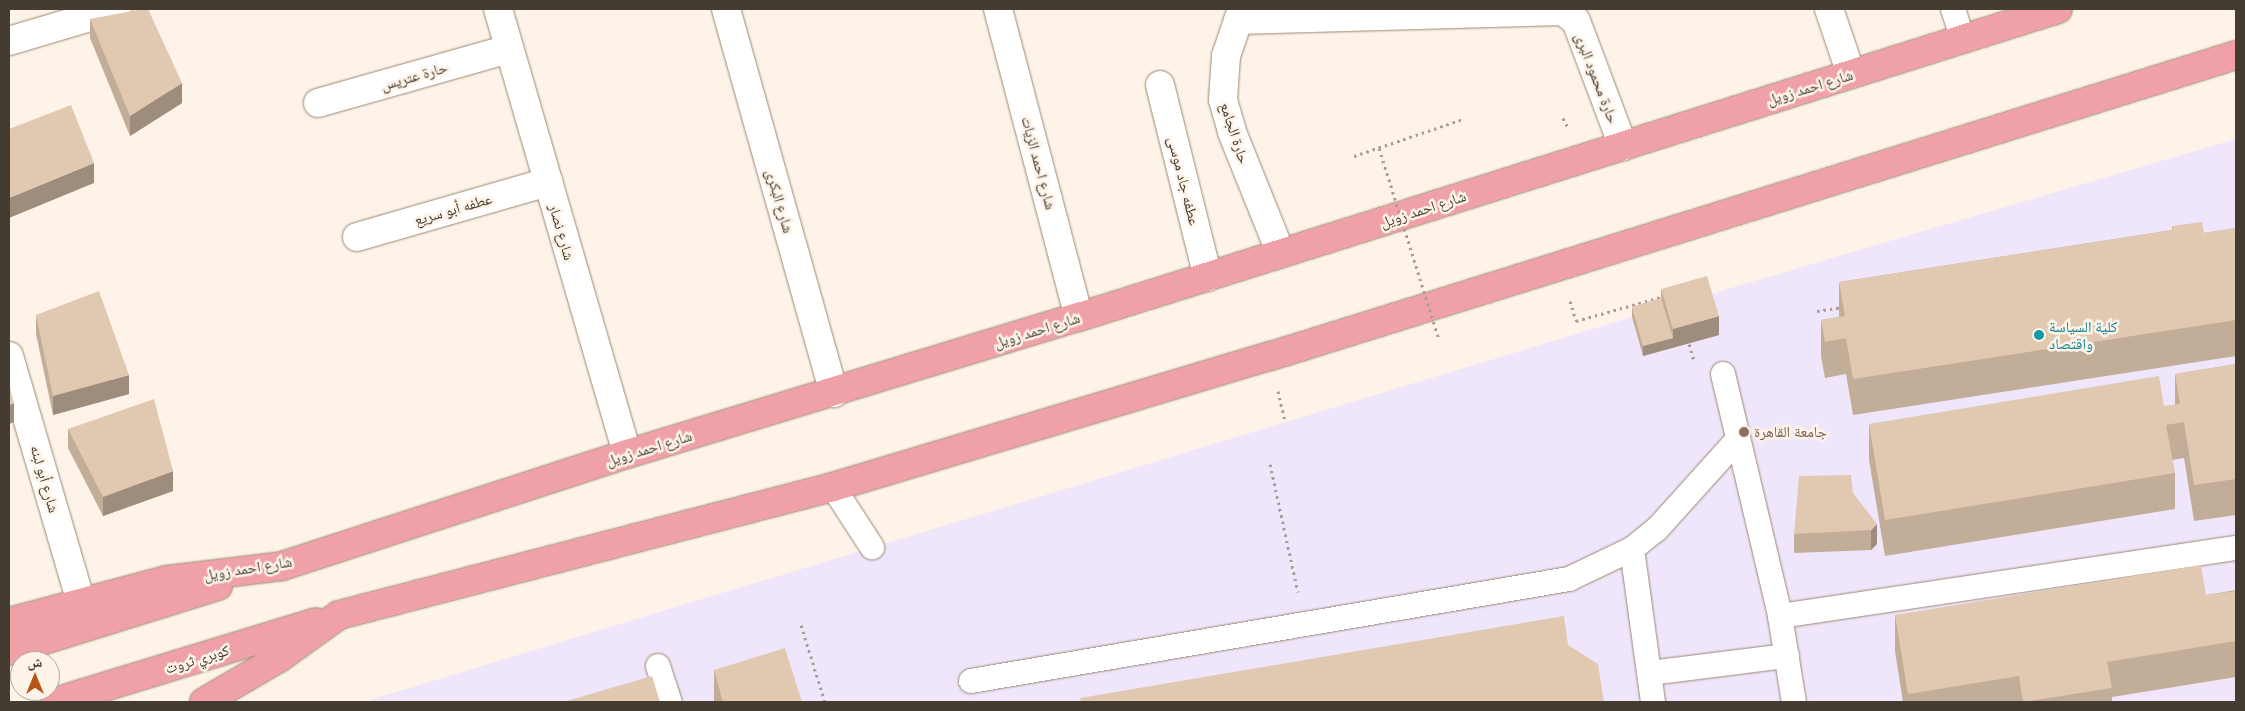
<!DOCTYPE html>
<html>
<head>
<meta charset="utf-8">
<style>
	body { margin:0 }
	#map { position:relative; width:2245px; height:711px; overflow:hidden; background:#fdf3e9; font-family:"Playfair Display","Noto Naskh Arabic",serif }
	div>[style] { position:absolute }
	.education>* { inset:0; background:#efe6fc }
	.path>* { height:3px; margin-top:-1.5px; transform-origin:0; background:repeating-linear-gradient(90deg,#a89e94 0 2.5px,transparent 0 6.5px) }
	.roads { filter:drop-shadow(0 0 1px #9d8771) drop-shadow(0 0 1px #9d8771) }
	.service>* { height:24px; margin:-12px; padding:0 12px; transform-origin:12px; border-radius:12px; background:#fff }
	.minor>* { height:28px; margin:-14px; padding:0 14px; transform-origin:14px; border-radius:14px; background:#fff }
	.primary>* { height:28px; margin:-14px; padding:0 14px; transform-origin:14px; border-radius:14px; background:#efa1a7 }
	.path-bridge>* { height:3px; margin-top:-1.5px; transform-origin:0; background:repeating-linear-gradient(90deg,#a89e94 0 2.5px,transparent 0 6.5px) }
	.wall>* { inset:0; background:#c2ad98 }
	.shaded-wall>* { inset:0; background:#9e8d7c }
	.building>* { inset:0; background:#e1c9b1 }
	.dots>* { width:14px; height:14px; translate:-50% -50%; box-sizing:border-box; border:2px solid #fdf3e9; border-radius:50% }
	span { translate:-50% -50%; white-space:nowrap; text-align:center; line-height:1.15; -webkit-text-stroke:5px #fdf3e9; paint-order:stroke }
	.street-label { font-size:15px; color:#443b31 }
	.culture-label { font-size:15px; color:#0d838f }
	.left { translate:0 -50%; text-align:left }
	.education-label { font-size:15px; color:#785e54 }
	.frame { position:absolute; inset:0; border:10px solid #443b31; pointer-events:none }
	.north { position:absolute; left:10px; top:651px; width:50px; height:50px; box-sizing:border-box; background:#fdf3e9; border:1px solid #b3a99f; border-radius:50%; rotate:0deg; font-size:14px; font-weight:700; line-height:20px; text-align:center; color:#443b31 }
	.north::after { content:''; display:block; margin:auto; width:18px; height:22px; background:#b65517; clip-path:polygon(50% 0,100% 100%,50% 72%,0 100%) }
</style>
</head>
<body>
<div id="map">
	<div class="education">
		<div style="clip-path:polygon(2236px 139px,2236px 702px,363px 702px,1632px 317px)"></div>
	</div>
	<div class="path">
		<div style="left:1563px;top:118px;width:9px;rotate:63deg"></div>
		<div style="left:1354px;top:156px;width:115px;rotate:-18.7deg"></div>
		<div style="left:1570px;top:301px;width:21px;rotate:73deg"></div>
		<div style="left:1576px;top:321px;width:91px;rotate:-15.9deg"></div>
		<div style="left:1817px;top:311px;width:26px;rotate:-9deg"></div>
		<div style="left:1689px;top:344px;width:17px;rotate:73deg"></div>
		<div style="left:1278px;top:391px;width:32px;rotate:77deg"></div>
		<div style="left:1270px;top:464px;width:131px;rotate:77.7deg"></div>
		<div style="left:801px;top:625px;width:81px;rotate:72.7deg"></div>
	</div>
	<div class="roads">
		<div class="service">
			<div style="left:1953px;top:9px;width:33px;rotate:72deg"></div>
			<div style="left:1723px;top:374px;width:249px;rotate:76.7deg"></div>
			<div style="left:1780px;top:616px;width:87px;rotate:80.8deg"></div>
			<div style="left:833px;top:487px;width:72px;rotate:57deg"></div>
			<div style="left:1632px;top:549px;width:154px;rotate:82.2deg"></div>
			<div style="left:1780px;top:616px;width:461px;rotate:-8.5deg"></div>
			<div style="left:658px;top:666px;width:38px;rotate:72deg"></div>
			<div style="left:1650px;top:673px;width:138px;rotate:-7.1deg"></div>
			<div style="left:971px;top:681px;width:607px;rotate:-9.68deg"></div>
			<div style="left:1569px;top:579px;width:70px;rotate:-25.5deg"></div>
			<div style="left:1632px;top:549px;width:32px;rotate:-39deg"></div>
			<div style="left:1657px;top:529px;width:120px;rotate:-48deg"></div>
		</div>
		<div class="minor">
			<div style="left:498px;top:9px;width:463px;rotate:73.8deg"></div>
			<div style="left:726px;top:9px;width:399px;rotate:74.3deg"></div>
			<div style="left:998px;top:9px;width:318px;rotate:75.3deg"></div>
			<div style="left:1242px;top:9px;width:50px;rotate:108.8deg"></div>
			<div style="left:1226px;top:56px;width:44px;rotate:93.9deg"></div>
			<div style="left:1223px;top:100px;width:33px;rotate:74deg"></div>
			<div style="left:1232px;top:132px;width:131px;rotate:68.1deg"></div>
			<div style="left:1829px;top:9px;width:69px;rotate:71.3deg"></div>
			<div style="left:1238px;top:20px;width:325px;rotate:-1.6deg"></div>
			<div style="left:1563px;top:11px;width:16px;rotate:38deg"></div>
			<div style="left:1576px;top:21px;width:134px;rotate:69.4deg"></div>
			<div style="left:9px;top:41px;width:113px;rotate:-16.5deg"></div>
			<div style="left:1160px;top:85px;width:198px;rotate:76deg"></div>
			<div style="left:318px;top:103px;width:198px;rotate:-15.8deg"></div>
			<div style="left:357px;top:237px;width:199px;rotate:-16.1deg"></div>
			<div style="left:9px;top:356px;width:256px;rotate:73.7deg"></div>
		</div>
		<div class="primary">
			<div style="left:9px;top:622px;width:163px;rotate:-14.9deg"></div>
			<div style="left:167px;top:580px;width:116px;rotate:-6.9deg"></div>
			<div style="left:282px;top:566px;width:363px;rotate:-18deg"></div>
			<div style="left:627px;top:454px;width:472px;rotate:-16.9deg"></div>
			<div style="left:1079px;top:317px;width:1026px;rotate:-17.46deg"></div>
			<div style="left:9px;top:651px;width:219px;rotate:-17.3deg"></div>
			<div style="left:55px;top:702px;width:273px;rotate:-17deg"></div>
			<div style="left:204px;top:702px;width:87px;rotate:-30.4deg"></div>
			<div style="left:279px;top:658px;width:74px;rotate:-35.6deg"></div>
			<div style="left:339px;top:615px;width:510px;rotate:-14.53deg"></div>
			<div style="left:833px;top:487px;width:457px;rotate:-16.7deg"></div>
			<div style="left:1271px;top:356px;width:1011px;rotate:-17.32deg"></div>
		</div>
	</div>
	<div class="path-bridge">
		<div style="left:1379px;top:148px;width:200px;rotate:72.6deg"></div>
	</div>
	<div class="wall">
		<div style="clip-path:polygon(90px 19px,182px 103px,130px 136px,90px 38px)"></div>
		<div style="clip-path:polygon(2172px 226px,2204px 233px,2236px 228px,2236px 356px,1853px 415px,1846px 374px,1825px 378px,1821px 356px,1821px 320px,1839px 317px,1839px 282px,2172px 230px)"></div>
		<div style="clip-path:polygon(1661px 289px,1719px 335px,1643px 356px,1632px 317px,1632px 307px,1661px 298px)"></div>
		<div style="clip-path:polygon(36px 315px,129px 394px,53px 415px,36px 334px)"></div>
		<div style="clip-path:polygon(2236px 364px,2236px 515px,2194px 521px,2184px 458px,2172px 460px,2175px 473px,2175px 509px,1885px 556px,1869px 460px,1869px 424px,2164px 406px,2175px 405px,2175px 374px)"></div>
		<div style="clip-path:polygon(68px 429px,173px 491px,103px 516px,68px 448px)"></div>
		<div style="clip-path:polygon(1853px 493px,1877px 544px,1871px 550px,1794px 553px,1794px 534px)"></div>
		<div style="clip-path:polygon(2236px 590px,2236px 677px,2112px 697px,2112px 702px,1903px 702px,1895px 651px,1895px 615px,2206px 595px)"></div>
		<div style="clip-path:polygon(714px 670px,802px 702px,714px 702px)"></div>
	</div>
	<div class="shaded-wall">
		<div style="clip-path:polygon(182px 83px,182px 103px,130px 136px,130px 116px)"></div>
		<div style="clip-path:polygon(94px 163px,94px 183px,9px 218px,9px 198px)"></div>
		<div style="clip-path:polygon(1719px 316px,1719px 335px,1643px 356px,1643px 346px,1673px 338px,1673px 329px)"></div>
		<div style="clip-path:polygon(129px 375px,129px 394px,53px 415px,53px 396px)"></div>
		<div style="clip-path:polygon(14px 403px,14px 422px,9px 424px,9px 405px)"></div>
		<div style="clip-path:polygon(173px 471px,173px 491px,103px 516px,103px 497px)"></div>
		<div style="clip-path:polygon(1877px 524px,1877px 544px,1871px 550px,1871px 530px)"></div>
	</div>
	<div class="building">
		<div style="clip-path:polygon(142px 9px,148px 9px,182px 83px,130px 116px,90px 19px)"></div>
		<div style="clip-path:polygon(71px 105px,94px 163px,9px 198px,9px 129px)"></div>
		<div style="clip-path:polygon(2202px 222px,2204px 233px,2236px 228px,2236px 320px,1853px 379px,1846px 338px,1825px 342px,1821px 320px,1845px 316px,1839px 282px,2173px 230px,2172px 226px)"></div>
		<div style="clip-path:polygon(1707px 276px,1719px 316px,1673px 329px,1661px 289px)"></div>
		<div style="clip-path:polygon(99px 291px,129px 375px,53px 396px,36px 315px)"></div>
		<div style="clip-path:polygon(1661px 298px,1673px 338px,1643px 346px,1632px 307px)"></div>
		<div style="clip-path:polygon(2236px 364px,2236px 479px,2194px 485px,2184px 422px,2166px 425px,2175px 473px,1885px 520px,1869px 424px,2159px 376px,2164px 406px,2180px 404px,2175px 374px)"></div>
		<div style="clip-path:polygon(9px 384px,14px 403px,9px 405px)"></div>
		<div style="clip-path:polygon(154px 399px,173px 471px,103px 497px,68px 429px)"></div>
		<div style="clip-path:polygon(1851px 475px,1853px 493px,1877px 524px,1871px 530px,1794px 534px,1799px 476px)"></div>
		<div style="clip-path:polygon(2201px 565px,2206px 595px,2236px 591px,2236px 641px,2107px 662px,2112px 688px,2023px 702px,2019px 676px,1908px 694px,1895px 615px)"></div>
		<div style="clip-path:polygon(1564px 616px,1568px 645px,1598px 664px,1604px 702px,1081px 702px,1080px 698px)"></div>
		<div style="clip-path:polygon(785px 648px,802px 702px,723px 702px,714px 670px)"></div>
		<div style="clip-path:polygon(652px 676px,660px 702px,563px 702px)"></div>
	</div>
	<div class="dots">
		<div style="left:2039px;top:335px;background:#0f9aa8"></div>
		<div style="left:1744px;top:432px;background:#8d6e63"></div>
	</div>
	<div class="street-label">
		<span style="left:414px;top:76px;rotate:-16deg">حارة عتريس</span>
		<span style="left:1597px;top:78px;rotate:69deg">حارة محمود البرى</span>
		<span style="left:1810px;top:87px;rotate:-17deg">شارع احمد زويل</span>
		<span style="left:1235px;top:133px;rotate:72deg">حارة الجامع</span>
		<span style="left:1039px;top:163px;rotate:75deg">شارع احمد الزيات</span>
		<span style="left:1184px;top:181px;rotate:76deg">عطفه جاد موسى</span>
		<span style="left:780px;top:201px;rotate:74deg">شارع البكرى</span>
		<span style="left:453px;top:209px;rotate:-16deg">عطفه أبو سريع</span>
		<span style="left:1423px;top:209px;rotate:-18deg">شارع احمد زويل</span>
		<span style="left:562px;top:232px;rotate:74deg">شارع نصار</span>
		<span style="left:1037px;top:330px;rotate:-17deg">شارع احمد زويل</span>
		<span style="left:649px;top:448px;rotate:-17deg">شارع احمد زويل</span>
		<span style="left:45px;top:479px;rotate:74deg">شارع أبو لبنه</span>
		<span style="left:248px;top:568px;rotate:-9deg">شارع احمد زويل</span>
		<span style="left:197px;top:659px;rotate:-17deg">كوبري ثروت</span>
	</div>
	<div class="culture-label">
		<span class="left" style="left:2049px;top:335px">كلية السياسة<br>واقتصاد</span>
	</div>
	<div class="education-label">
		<span class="left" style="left:1754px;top:432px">جامعة القاهرة</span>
	</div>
	<div class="frame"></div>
	<div class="north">ش</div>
</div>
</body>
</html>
